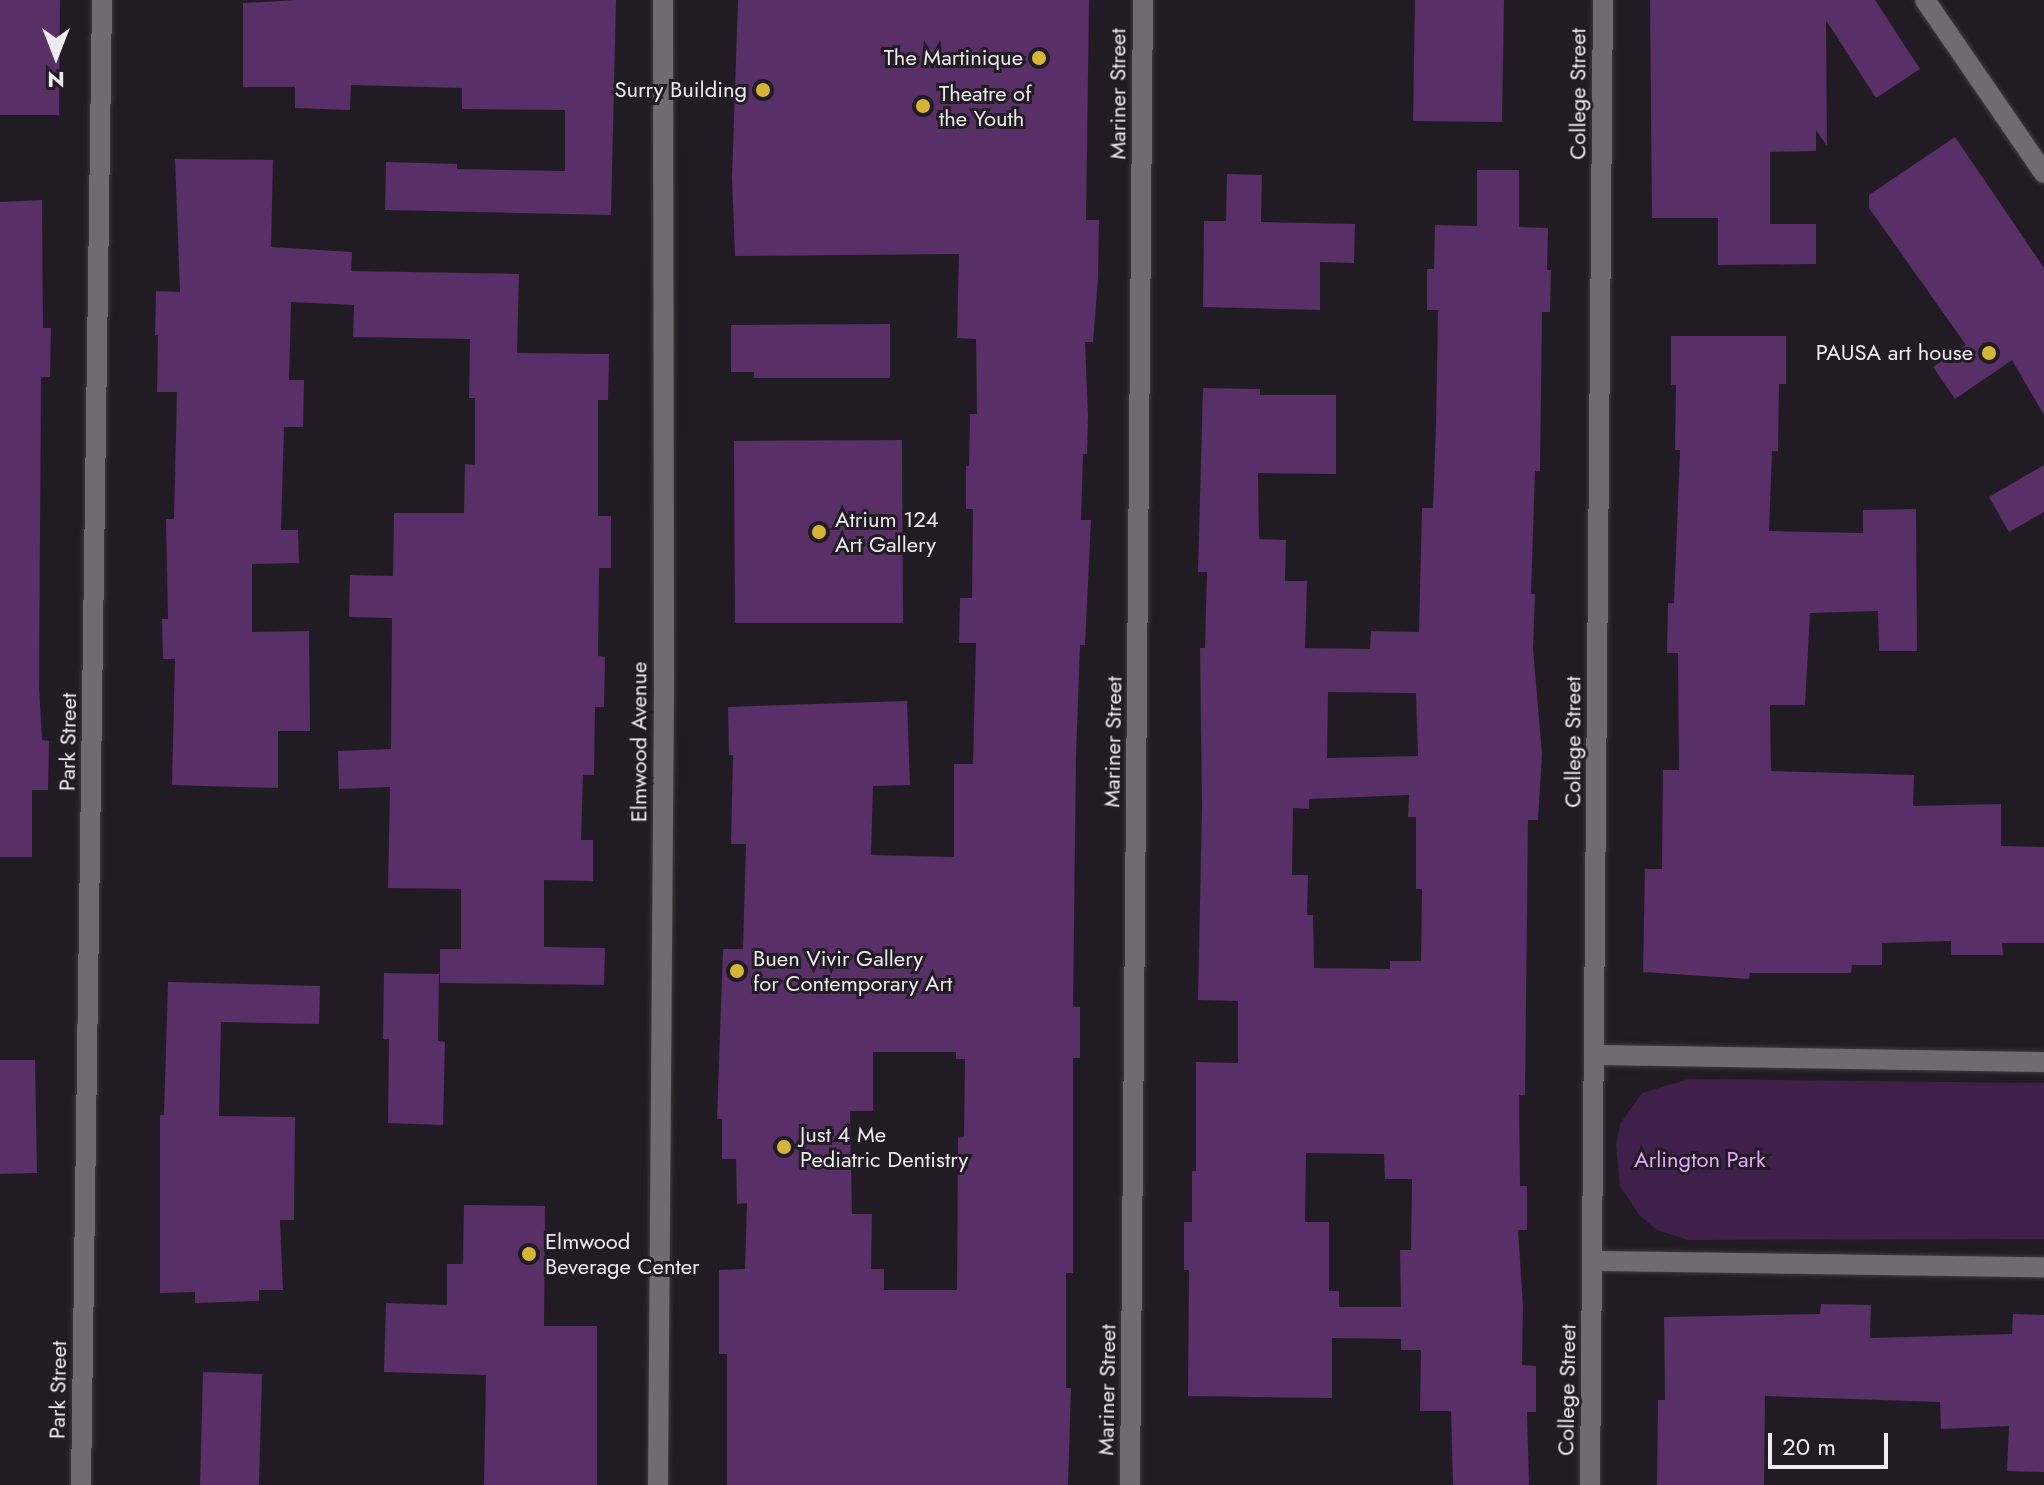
<!DOCTYPE html>
<html>
<head>
<meta charset="utf-8">
<style>
	body { margin:0 }
	#map { position:relative; width:2044px; height:1485px; overflow:hidden; background:#211c23; font-family:Jost,sans-serif }
	div>[style] { position:absolute }
	.green>* { inset:0; background:#3f204a }
	.building>* { inset:0; background:#582f66 }
	.roads { filter:drop-shadow(0 0 2px #3d393e) drop-shadow(0 0 2px #3d393e) }
	.street>* { height:20px; margin:-10px; padding:0 10px; transform-origin:10px; border-radius:10px; background:#706a72 }
	.secondary>* { height:20px; margin:-10px; padding:0 10px; transform-origin:10px; border-radius:10px; background:#706a72 }
	.dots>* { width:22px; height:22px; translate:-50% -50%; box-sizing:border-box; border:4px solid #211c23; border-radius:50% }
	span { translate:-50% -50%; white-space:nowrap; text-align:center; line-height:1.15; -webkit-text-stroke:6px #211c23; paint-order:stroke }
	.poi-label { font-size:22px; color:#eeeaef }
	.right { translate:-100% -50%; text-align:right }
	.left { translate:0 -50%; text-align:left }
	.street-label { font-size:22px; color:#eeeaef }
	.park-label { font-size:22px; color:#e4a7fa }
	.north { position:absolute; left:16px; top:16px; width:80px; height:80px; -webkit-text-stroke:6px #211c23; paint-order:stroke; rotate:180deg; font-size:22px; font-weight:700; line-height:32px; text-align:center; color:#eeeaef }
	.north::after { content:''; display:block; margin:auto; width:28px; height:36px; background:#eeeaef; clip-path:polygon(50% 0,100% 100%,50% 72%,0 100%) }
	.scale { position:absolute; left:1768px; top:1433px; width:120px; height:36px; box-sizing:border-box; border:4px solid #eeeaef; border-top:0; padding-left:10px; font-size:24px; line-height:28px; white-space:nowrap; color:#eeeaef; -webkit-text-stroke:6px #211c23; paint-order:stroke }
</style>
</head>
<body>
<div id="map">
	<div class="green">
		<div style="clip-path:polygon(1689px 1079px,2044px 1083px,2044px 1239px,1688px 1240px,1657px 1230px,1640px 1216px,1620px 1186px,1616px 1146px,1620px 1124px,1642px 1093px)"></div>
	</div>
	<div class="building">
		<div style="clip-path:polygon(0 0,60px 0,59px 115px,0 115px)"></div>
		<div style="clip-path:polygon(297px 0,616px 0,611px 215px,385px 210px,386px 162px,457px 164px,457px 169px,565px 171px,565px 110px,462px 109px,462px 88px,351px 85px,350px 110px,295px 108px,295px 87px,243px 87px,243px 3px)"></div>
		<div style="clip-path:polygon(evenodd,738px 0,1089px 0,1086px 220px,1099px 220px,1098px 278px,1093px 342px,1085px 342px,1088px 416px,1087px 454px,1083px 454px,1081px 520px,1091px 520px,1085px 645px,1080px 645px,1076px 756px,1073px 1007px,1080px 1007px,1080px 1058px,1073px 1058px,1073px 1273px,1066px 1273px,1066px 1388px,1071px 1388px,1068px 1485px,727px 1485px,727px 1354px,719px 1354px,719px 1270px,745px 1269px,747px 1203px,737px 1204px,736px 1159px,722px 1159px,722px 1119px,717px 1119px,723px 949px,743px 949px,746px 844px,731px 844px,733px 755px,729px 755px,728px 707px,907px 701px,910px 785px,873px 786px,871px 855px,954px 857px,954px 764px,973px 764px,976px 643px,959px 643px,960px 598px,972px 598px,973px 509px,966px 509px,966px 466px,969px 466px,970px 414px,977px 414px,976px 339px,957px 338px,959px 254px,735px 256px,732px 178px,738px 0,873px 1052px,956px 1052px,956px 1059px,965px 1059px,964px 1137px,958px 1138px,957px 1290px,884px 1290px,884px 1269px,871px 1269px,872px 1214px,852px 1214px,850px 1111px,873px 1111px,873px 1052px)"></div>
		<div style="clip-path:polygon(1415px 0,1504px 0,1502px 122px,1413px 121px)"></div>
		<div style="clip-path:polygon(1650px 0,1875px 0,1920px 69px,1876px 98px,1826px 20px,1827px 146px,1816px 130px,1816px 151px,1770px 152px,1770px 224px,1816px 224px,1816px 264px,1718px 265px,1718px 218px,1652px 218px)"></div>
		<div style="clip-path:polygon(1955px 137px,2044px 268px,2044px 415px,2012px 360px,1955px 399px,1933px 367px,1966px 345px,1869px 208px,1869px 195px)"></div>
		<div style="clip-path:polygon(175px 159px,273px 160px,271px 247px,352px 252px,351px 271px,519px 274px,517px 353px,609px 354px,608px 400px,598px 400px,598px 516px,611px 516px,611px 568px,599px 568px,598px 656px,605px 657px,604px 707px,595px 707px,594px 775px,583px 775px,581px 840px,593px 840px,593px 881px,544px 880px,544px 947px,605px 948px,604px 985px,440px 983px,440px 949px,461px 949px,461px 889px,388px 888px,390px 787px,339px 789px,338px 751px,391px 749px,392px 618px,349px 617px,350px 575px,393px 576px,394px 513px,464px 513px,465px 464px,475px 465px,475px 398px,469px 398px,470px 339px,353px 337px,354px 305px,291px 302px,289px 380px,304px 380px,303px 427px,284px 427px,281px 530px,298px 530px,299px 563px,252px 564px,252px 632px,309px 631px,310px 731px,278px 731px,278px 788px,172px 785px,175px 659px,163px 659px,162px 619px,168px 619px,166px 519px,174px 519px,177px 392px,157px 392px,158px 335px,155px 335px,156px 291px,180px 292px)"></div>
		<div style="clip-path:polygon(evenodd,1477px 170px,1519px 170px,1519px 227px,1548px 228px,1547px 270px,1551px 270px,1550px 312px,1542px 312px,1540px 471px,1535px 471px,1531px 594px,1535px 594px,1533px 649px,1542px 754px,1538px 820px,1528px 820px,1525px 1095px,1519px 1095px,1520px 1186px,1527px 1186px,1527px 1230px,1518px 1230px,1523px 1306px,1522px 1365px,1536px 1366px,1536px 1412px,1527px 1412px,1529px 1485px,1453px 1485px,1451px 1411px,1420px 1411px,1421px 1350px,1401px 1350px,1401px 1339px,1332px 1338px,1332px 1398px,1188px 1396px,1189px 1270px,1184px 1270px,1184px 1222px,1192px 1222px,1192px 1171px,1196px 1171px,1196px 1062px,1238px 1063px,1238px 1001px,1198px 1000px,1202px 807px,1200px 648px,1205px 648px,1207px 572px,1198px 572px,1203px 388px,1260px 389px,1260px 395px,1336px 395px,1336px 474px,1258px 473px,1259px 539px,1286px 540px,1285px 581px,1307px 581px,1305px 648px,1370px 649px,1371px 631px,1419px 632px,1422px 508px,1433px 508px,1436px 425px,1438px 310px,1427px 310px,1427px 269px,1434px 269px,1435px 225px,1477px 226px,1477px 170px,1328px 692px,1416px 693px,1418px 756px,1327px 758px,1328px 692px,1477px 170px,1409px 795px,1408px 817px,1416px 817px,1416px 889px,1422px 889px,1421px 961px,1390px 961px,1390px 969px,1314px 968px,1313px 915px,1307px 915px,1308px 875px,1292px 875px,1293px 808px,1309px 809px,1309px 799px,1409px 795px,1477px 170px,1306px 1153px,1384px 1154px,1385px 1179px,1412px 1179px,1411px 1250px,1400px 1250px,1401px 1307px,1339px 1307px,1339px 1291px,1329px 1291px,1329px 1222px,1305px 1222px,1306px 1153px)"></div>
		<div style="clip-path:polygon(1227px 174px,1262px 175px,1261px 222px,1355px 224px,1354px 263px,1320px 262px,1320px 310px,1203px 307px,1204px 221px,1226px 221px)"></div>
		<div style="clip-path:polygon(42px 200px,43px 328px,51px 328px,50px 377px,41px 377px,39px 686px,42px 740px,49px 741px,48px 790px,32px 790px,32px 857px,0 857px,0 202px)"></div>
		<div style="clip-path:polygon(890px 324px,890px 378px,754px 378px,754px 372px,731px 372px,731px 325px)"></div>
		<div style="clip-path:polygon(1671px 336px,1786px 336px,1786px 384px,1779px 384px,1778px 451px,1772px 451px,1769px 531px,1863px 533px,1863px 510px,1916px 509px,1917px 651px,1879px 651px,1878px 611px,1810px 613px,1805px 705px,1770px 705px,1771px 771px,1914px 775px,1913px 806px,2001px 804px,2001px 846px,2044px 847px,2044px 943px,2002px 943px,2003px 955px,1951px 955px,1951px 941px,1882px 943px,1882px 965px,1852px 965px,1851px 973px,1750px 973px,1749px 979px,1643px 972px,1645px 869px,1662px 869px,1663px 770px,1679px 770px,1678px 653px,1667px 653px,1668px 603px,1674px 603px,1680px 450px,1675px 450px,1676px 385px,1671px 385px)"></div>
		<div style="clip-path:polygon(902px 440px,903px 623px,735px 623px,734px 441px)"></div>
		<div style="clip-path:polygon(2044px 465px,2044px 512px,2009px 532px,1989px 497px)"></div>
		<div style="clip-path:polygon(384px 973px,439px 974px,438px 1041px,445px 1042px,443px 1125px,388px 1123px,389px 1039px,383px 1039px)"></div>
		<div style="clip-path:polygon(168px 982px,320px 986px,319px 1024px,221px 1022px,219px 1116px,295px 1117px,294px 1220px,280px 1220px,283px 1290px,259px 1290px,259px 1301px,195px 1303px,195px 1292px,160px 1293px,160px 1115px,164px 1115px)"></div>
		<div style="clip-path:polygon(0 1060px,35px 1060px,37px 1173px,0 1174px)"></div>
		<div style="clip-path:polygon(464px 1205px,545px 1206px,544px 1326px,597px 1326px,597px 1485px,484px 1485px,486px 1375px,384px 1372px,386px 1303px,447px 1305px,447px 1264px,463px 1264px)"></div>
		<div style="clip-path:polygon(1821px 1304px,1871px 1305px,1870px 1338px,2012px 1334px,2013px 1314px,2044px 1315px,2044px 1472px,2007px 1471px,2009px 1426px,1941px 1429px,1940px 1402px,1765px 1396px,1764px 1485px,1657px 1485px,1658px 1400px,1665px 1400px,1664px 1317px,1820px 1314px)"></div>
		<div style="clip-path:polygon(203px 1372px,262px 1374px,259px 1485px,200px 1485px)"></div>
	</div>
	<div class="roads">
		<div class="street">
			<div style="left:1925px;top:0;width:210px;rotate:55.5deg"></div>
			<div style="left:1594px;top:1055px;width:450px;rotate:0.9deg"></div>
			<div style="left:1592px;top:1261px;width:452px;rotate:0.8deg"></div>
			<div style="left:81px;top:1485px;width:1485px;rotate:-89.19deg"></div>
			<div style="left:1130px;top:1485px;width:1485px;rotate:-89.5deg"></div>
			<div style="left:1590px;top:1485px;width:1485px;rotate:-89.5deg"></div>
		</div>
		<div class="secondary">
			<div style="left:658px;top:1485px;width:793px;rotate:-89.57deg"></div>
			<div style="left:664px;top:692px;width:692px;rotate:-90.08deg"></div>
		</div>
	</div>
	<div class="dots">
		<div style="left:1039px;top:58px;background:#d6b534"></div>
		<div style="left:763px;top:90px;background:#d6b534"></div>
		<div style="left:923px;top:106px;background:#d6b534"></div>
		<div style="left:1989px;top:353px;background:#d6b534"></div>
		<div style="left:819px;top:532px;background:#d6b534"></div>
		<div style="left:737px;top:971px;background:#d6b534"></div>
		<div style="left:784px;top:1147px;background:#d6b534"></div>
		<div style="left:529px;top:1254px;background:#d6b534"></div>
	</div>
	<div class="poi-label">
		<span class="right" style="left:1023px;top:58px">The Martinique</span>
		<span class="right" style="left:747px;top:90px">Surry Building</span>
		<span class="left" style="left:939px;top:106px">Theatre of<br>the Youth</span>
		<span class="right" style="left:1973px;top:353px">PAUSA art house</span>
		<span class="left" style="left:835px;top:532px">Atrium 124<br>Art Gallery</span>
		<span class="left" style="left:753px;top:971px">Buen Vivir Gallery<br>for Contemporary Art</span>
		<span class="left" style="left:800px;top:1147px">Just 4 Me<br>Pediatric Dentistry</span>
		<span class="left" style="left:545px;top:1254px">Elmwood<br>Beverage Center</span>
	</div>
	<div class="street-label">
		<span style="left:1118px;top:94px;rotate:-90deg">Mariner Street</span>
		<span style="left:1578px;top:94px;rotate:-90deg">College Street</span>
		<span style="left:68px;top:742px;rotate:-89deg">Park Street</span>
		<span style="left:639px;top:742px;rotate:-90deg">Elmwood Avenue</span>
		<span style="left:1113px;top:742px;rotate:-89deg">Mariner Street</span>
		<span style="left:1573px;top:742px;rotate:-90deg">College Street</span>
		<span style="left:58px;top:1390px;rotate:-89deg">Park Street</span>
		<span style="left:1107px;top:1390px;rotate:-89deg">Mariner Street</span>
		<span style="left:1567px;top:1390px;rotate:-89deg">College Street</span>
	</div>
	<div class="park-label">
		<span style="left:1700px;top:1160px">Arlington Park</span>
	</div>
	<div class="north">N</div>
	<div class="scale">20 m</div>
</div>
</body>
</html>
